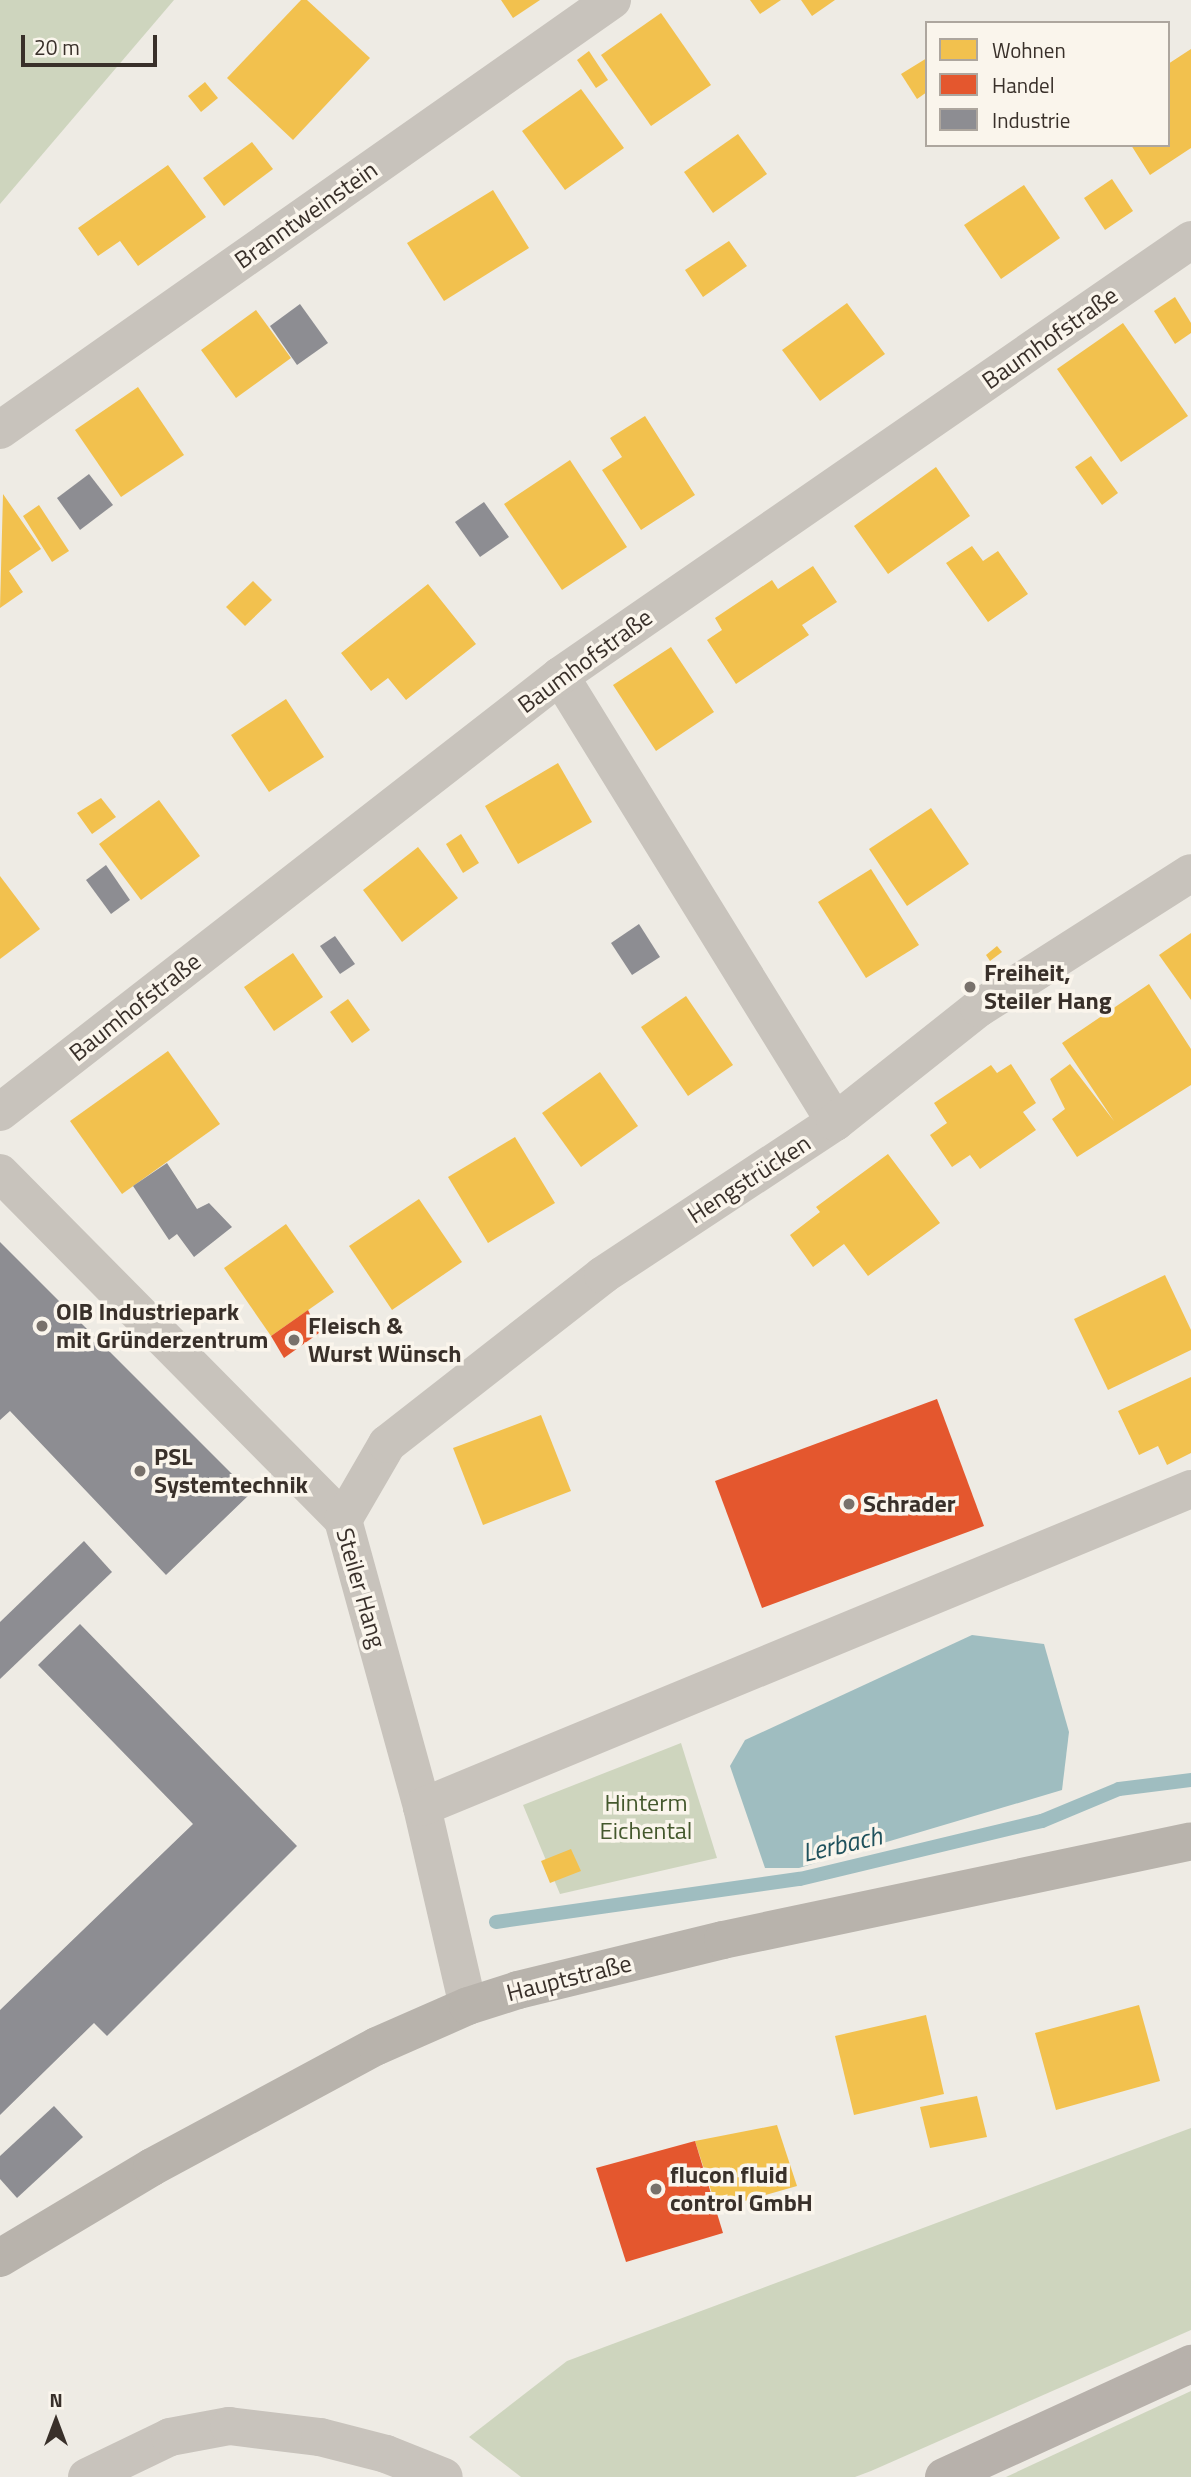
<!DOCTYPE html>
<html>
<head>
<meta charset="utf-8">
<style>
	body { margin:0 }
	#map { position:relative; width:1191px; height:2477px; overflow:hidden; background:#eeebe4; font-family:"Titillium Web",sans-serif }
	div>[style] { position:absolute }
	.green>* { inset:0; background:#ced5be }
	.water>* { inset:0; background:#9fbdc0 }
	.homes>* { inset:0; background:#f2c14e }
	.shops>* { inset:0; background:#e4572e }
	.industry>* { inset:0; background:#8d8d92 }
	.stream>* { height:14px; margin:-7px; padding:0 7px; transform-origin:7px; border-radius:7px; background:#9fbdc0 }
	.street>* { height:38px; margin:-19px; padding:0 19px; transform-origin:19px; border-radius:19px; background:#c8c3bc }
	.secondary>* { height:38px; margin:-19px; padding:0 19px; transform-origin:19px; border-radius:19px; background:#b8b3ac }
	.primary>* { height:38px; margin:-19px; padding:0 19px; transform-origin:19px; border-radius:19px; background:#b7b1ab }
	.dots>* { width:19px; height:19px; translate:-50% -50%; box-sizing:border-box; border:4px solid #faf5ec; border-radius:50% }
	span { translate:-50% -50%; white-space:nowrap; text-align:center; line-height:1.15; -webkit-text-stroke:7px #faf5ec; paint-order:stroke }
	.street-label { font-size:24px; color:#39302a }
	.poi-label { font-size:24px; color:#39302a; font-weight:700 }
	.left { translate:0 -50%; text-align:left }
	.park-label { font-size:24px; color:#44582d }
	.water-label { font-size:26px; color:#1f515c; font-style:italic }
	.legend { position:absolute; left:925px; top:21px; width:245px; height:126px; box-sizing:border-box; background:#faf5ec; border:2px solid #ada69e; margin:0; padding:9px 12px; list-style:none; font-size:21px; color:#39302a }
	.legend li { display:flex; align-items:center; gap:14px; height:35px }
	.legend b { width:35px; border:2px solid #ada69e }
	.north { position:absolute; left:21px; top:2386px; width:70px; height:70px; -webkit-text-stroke:5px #faf5ec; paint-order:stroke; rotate:0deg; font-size:19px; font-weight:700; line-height:28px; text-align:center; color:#39302a }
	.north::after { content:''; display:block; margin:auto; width:24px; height:32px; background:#39302a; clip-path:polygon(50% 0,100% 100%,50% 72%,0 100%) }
	.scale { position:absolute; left:21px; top:35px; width:136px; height:32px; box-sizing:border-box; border:4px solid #39302a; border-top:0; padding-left:9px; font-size:21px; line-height:24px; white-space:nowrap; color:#39302a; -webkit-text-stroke:5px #faf5ec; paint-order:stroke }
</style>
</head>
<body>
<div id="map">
	<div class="green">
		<div style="clip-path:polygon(0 0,174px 0,0 204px)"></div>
		<div style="clip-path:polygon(681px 1743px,717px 1858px,560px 1894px,523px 1805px)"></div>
		<div style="clip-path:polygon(1191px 2128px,1191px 2330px,871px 2471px,855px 2477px,521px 2477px,469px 2437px,567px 2361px)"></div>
		<div style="clip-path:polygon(1191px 2391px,1191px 2477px,1006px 2477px)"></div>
	</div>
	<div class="water">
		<div style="clip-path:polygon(972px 1635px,1044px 1644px,1069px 1732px,1062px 1790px,799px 1868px,765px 1868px,730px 1766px,745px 1740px)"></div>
	</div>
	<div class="homes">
		<div style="clip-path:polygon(301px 0,307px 0,370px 58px,293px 140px,227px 78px)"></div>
		<div style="clip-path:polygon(501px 0,540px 0,513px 18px)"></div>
		<div style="clip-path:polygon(750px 0,781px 0,760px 14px)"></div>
		<div style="clip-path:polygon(801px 0,835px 0,812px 16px)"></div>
		<div style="clip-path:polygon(661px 13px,711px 85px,651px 126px,601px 55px)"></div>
		<div style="clip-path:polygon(1191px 49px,1191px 148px,1150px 175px,1131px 145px,1168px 145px,1168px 64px)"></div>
		<div style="clip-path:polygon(589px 51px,608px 80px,596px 88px,577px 60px)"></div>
		<div style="clip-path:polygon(927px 58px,927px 92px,917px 99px,901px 74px)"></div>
		<div style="clip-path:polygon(205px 82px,218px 98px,201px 112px,188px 96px)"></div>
		<div style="clip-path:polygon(581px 89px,624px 148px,565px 190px,522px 131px)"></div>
		<div style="clip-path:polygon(738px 134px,767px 174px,713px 213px,684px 172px)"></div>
		<div style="clip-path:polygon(252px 142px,273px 169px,224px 206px,203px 178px)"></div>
		<div style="clip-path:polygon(168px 165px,206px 217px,138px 266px,120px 241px,98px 256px,78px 228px)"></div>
		<div style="clip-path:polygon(1112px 179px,1133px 211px,1105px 230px,1084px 198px)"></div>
		<div style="clip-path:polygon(1024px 185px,1060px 238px,1001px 279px,964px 225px)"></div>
		<div style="clip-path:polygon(493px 190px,529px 248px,444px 301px,407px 243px)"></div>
		<div style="clip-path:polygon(729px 241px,747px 266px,703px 297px,685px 270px)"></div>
		<div style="clip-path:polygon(1175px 297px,1191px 323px,1191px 333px,1175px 344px,1154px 311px)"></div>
		<div style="clip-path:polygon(847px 303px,885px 354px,820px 401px,782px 350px)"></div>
		<div style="clip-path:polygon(256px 310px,291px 358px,236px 398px,201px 350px)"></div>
		<div style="clip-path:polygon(1123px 323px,1188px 416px,1121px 462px,1057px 369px)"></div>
		<div style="clip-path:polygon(138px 387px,184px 455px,121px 497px,75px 430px)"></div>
		<div style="clip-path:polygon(645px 416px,695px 495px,641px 530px,602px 470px,622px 457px,610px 438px)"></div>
		<div style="clip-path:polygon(1091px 456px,1118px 493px,1102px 505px,1075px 467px)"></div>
		<div style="clip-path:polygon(570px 460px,627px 547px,562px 590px,504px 504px)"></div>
		<div style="clip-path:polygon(936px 467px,970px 516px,888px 574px,854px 526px)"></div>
		<div style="clip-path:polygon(3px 494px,41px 549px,9px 571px,23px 592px,0 608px)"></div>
		<div style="clip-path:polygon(39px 505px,69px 551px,52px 562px,23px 516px)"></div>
		<div style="clip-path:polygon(972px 546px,983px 561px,998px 551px,1028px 594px,988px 622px,946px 563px)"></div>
		<div style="clip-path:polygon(813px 566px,837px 602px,802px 625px,809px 635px,736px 684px,707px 640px,722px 630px,715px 618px,772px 580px,778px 589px)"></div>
		<div style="clip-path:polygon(253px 581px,272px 600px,245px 626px,226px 607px)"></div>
		<div style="clip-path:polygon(428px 584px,476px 644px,406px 700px,388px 678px,371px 691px,341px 653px)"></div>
		<div style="clip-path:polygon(671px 647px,714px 712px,656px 751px,613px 685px)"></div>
		<div style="clip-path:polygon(286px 699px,324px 757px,269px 792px,231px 735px)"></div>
		<div style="clip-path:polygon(558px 763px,592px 822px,518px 864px,485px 806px)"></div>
		<div style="clip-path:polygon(101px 798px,116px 817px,92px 834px,77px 813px)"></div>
		<div style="clip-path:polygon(159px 800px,200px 856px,141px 900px,99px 844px)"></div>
		<div style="clip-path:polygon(931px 808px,969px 864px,907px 906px,869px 849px)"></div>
		<div style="clip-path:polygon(461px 834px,479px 863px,463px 873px,446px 844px)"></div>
		<div style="clip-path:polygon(418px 847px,458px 898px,402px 942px,363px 890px)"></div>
		<div style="clip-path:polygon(871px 869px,919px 945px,866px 978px,818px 902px)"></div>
		<div style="clip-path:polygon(0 876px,40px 929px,0 959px)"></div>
		<div style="clip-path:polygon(1191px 933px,1191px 1000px,1159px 955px)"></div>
		<div style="clip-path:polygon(997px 946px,1002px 952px,990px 961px,986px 955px)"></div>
		<div style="clip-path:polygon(293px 953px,323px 997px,274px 1031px,244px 987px)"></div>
		<div style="clip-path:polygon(1149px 984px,1191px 1049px,1191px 1085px,1077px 1157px,1052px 1119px,1065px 1109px,1050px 1079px,1070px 1064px,1114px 1121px,1062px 1043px)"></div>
		<div style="clip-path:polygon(686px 996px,733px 1065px,688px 1096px,641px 1027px)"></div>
		<div style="clip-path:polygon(348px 999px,370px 1030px,352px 1043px,330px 1012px)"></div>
		<div style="clip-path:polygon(168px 1051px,220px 1124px,122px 1194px,70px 1121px)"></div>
		<div style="clip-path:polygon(1011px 1064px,1036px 1103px,1023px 1112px,1036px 1130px,980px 1169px,970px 1155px,952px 1167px,930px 1135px,947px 1123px,934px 1103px,991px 1065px,997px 1073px)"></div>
		<div style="clip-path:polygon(600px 1072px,638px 1126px,581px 1167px,542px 1113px)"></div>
		<div style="clip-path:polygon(515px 1137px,555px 1203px,488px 1243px,448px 1177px)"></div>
		<div style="clip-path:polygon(888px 1154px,940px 1223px,868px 1276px,844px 1244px,813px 1267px,790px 1235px,820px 1212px,816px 1207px)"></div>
		<div style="clip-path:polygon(419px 1199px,462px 1262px,392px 1310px,349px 1246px)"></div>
		<div style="clip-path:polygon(286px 1224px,334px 1292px,271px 1336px,224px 1268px)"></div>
		<div style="clip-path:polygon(1165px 1275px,1191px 1330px,1191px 1350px,1108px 1390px,1074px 1319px)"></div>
		<div style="clip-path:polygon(1191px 1377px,1191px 1453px,1167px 1465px,1158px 1446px,1139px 1455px,1118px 1411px)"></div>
		<div style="clip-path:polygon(541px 1415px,571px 1491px,483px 1525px,453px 1448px)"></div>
		<div style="clip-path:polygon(571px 1849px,581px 1871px,550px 1883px,541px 1861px)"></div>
		<div style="clip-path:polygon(1139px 2005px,1160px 2081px,1056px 2110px,1035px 2033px)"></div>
		<div style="clip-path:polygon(926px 2015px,944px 2094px,854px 2115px,835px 2036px)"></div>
		<div style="clip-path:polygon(977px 2096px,987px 2137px,930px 2148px,920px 2107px)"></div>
		<div style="clip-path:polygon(777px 2125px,797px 2186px,717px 2209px,695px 2141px)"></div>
	</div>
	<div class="shops">
		<div style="clip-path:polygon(308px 1310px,319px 1333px,284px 1358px,271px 1336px)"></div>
		<div style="clip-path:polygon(937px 1399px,984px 1526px,762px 1608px,715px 1481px)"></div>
		<div style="clip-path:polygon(695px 2141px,723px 2233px,626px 2262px,596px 2168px)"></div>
	</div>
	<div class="industry">
		<div style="clip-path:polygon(300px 304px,328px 343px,297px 365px,270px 326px)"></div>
		<div style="clip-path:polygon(89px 474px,113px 505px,80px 530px,57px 498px)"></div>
		<div style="clip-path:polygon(484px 502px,509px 537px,480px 557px,455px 522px)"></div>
		<div style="clip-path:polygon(106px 865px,130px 900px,111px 914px,86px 880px)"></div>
		<div style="clip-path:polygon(639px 924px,660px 957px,632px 975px,611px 943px)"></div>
		<div style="clip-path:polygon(335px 936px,355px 964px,340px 974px,320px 946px)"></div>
		<div style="clip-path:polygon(167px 1163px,197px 1209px,209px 1203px,232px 1227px,194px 1257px,177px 1234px,169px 1240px,133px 1186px)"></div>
		<div style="clip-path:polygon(0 1242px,251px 1493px,166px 1575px,10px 1411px,0 1420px)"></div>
		<div style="clip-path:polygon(84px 1541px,112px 1572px,0 1679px,0 1622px)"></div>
		<div style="clip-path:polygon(80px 1624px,297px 1846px,107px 2036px,94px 2023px,0 2115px,0 2010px,193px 1824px,38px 1665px)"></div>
		<div style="clip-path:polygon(54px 2106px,83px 2137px,17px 2198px,0 2179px,0 2156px)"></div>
	</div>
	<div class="stream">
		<div style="left:496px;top:1922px;width:307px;rotate:-8.1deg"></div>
		<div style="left:800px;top:1879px;width:249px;rotate:-13.5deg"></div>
		<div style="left:1042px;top:1821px;width:83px;rotate:-22.6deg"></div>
		<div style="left:1119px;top:1789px;width:73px;rotate:-7.1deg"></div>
	</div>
	<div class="street">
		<div style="left:0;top:430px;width:748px;rotate:-35.09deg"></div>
		<div style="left:560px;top:676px;width:524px;rotate:58.34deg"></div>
		<div style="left:0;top:1112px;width:710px;rotate:-37.9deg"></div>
		<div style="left:560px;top:676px;width:767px;rotate:-34.64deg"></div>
		<div style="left:0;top:1173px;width:488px;rotate:45.3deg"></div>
		<div style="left:343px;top:1520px;width:298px;rotate:74.6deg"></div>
		<div style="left:422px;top:1807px;width:204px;rotate:77deg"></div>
		<div style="left:343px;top:1520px;width:88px;rotate:-59.9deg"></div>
		<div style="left:387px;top:1444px;width:274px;rotate:-38deg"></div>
		<div style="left:603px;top:1275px;width:278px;rotate:-33.4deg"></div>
		<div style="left:835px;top:1122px;width:184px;rotate:-38.4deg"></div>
		<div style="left:979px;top:1008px;width:251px;rotate:-32.5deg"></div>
		<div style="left:422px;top:1807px;width:832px;rotate:-22.47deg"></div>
		<div style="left:87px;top:2477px;width:92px;rotate:-25.7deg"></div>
		<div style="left:170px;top:2437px;width:60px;rotate:-10.6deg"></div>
		<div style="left:229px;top:2426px;width:92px;rotate:6.9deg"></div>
		<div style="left:320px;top:2437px;width:68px;rotate:14.4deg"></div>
		<div style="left:386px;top:2454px;width:62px;rotate:21.6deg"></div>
	</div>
	<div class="secondary">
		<div style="left:0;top:2258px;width:177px;rotate:-30.9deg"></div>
		<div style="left:152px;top:2167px;width:255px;rotate:-28.3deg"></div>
		<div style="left:377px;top:2046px;width:99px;rotate:-23.7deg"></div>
		<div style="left:468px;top:2006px;width:52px;rotate:-17.7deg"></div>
		<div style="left:518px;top:1990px;width:211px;rotate:-13.7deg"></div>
		<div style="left:723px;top:1940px;width:478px;rotate:-11.9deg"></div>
	</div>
	<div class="primary">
		<div style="left:944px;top:2477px;width:272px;rotate:-24.6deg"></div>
	</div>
	<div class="dots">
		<div style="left:970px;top:987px;background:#78716b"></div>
		<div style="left:42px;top:1326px;background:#78716b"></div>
		<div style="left:294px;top:1340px;background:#78716b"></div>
		<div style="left:140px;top:1471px;background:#78716b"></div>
		<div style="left:849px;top:1504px;background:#78716b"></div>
		<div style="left:656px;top:2189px;background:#78716b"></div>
	</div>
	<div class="street-label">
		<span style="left:306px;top:215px;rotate:-35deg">Branntweinstein</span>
		<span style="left:1050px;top:338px;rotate:-35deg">Baumhofstraße</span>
		<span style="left:585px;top:661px;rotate:-36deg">Baumhofstraße</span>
		<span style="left:135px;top:1007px;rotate:-38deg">Baumhofstraße</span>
		<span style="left:749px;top:1179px;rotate:-33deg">Hengstrücken</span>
		<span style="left:361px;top:1588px;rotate:74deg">Steiler Hang</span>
		<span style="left:569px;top:1978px;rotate:-14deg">Hauptstraße</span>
	</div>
	<div class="poi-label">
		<span class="left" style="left:984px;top:987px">Freiheit,<br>Steiler Hang</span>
		<span class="left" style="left:56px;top:1326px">OIB Industriepark<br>mit Gründerzentrum</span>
		<span class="left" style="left:308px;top:1340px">Fleisch &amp;<br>Wurst Wünsch</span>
		<span class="left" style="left:154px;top:1471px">PSL<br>Systemtechnik</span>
		<span class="left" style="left:863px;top:1504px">Schrader</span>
		<span class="left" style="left:670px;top:2189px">flucon fluid<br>control GmbH</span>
	</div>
	<div class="park-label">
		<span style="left:646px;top:1817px">Hinterm<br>Eichental</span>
	</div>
	<div class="water-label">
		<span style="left:842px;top:1844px;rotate:-13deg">Lerbach</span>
	</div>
	<ul class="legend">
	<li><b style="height:19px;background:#f2c14e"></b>Wohnen</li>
	<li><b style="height:19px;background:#e4572e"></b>Handel</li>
	<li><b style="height:19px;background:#8d8d92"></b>Industrie</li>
	</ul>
	<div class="north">N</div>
	<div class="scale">20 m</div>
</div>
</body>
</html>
